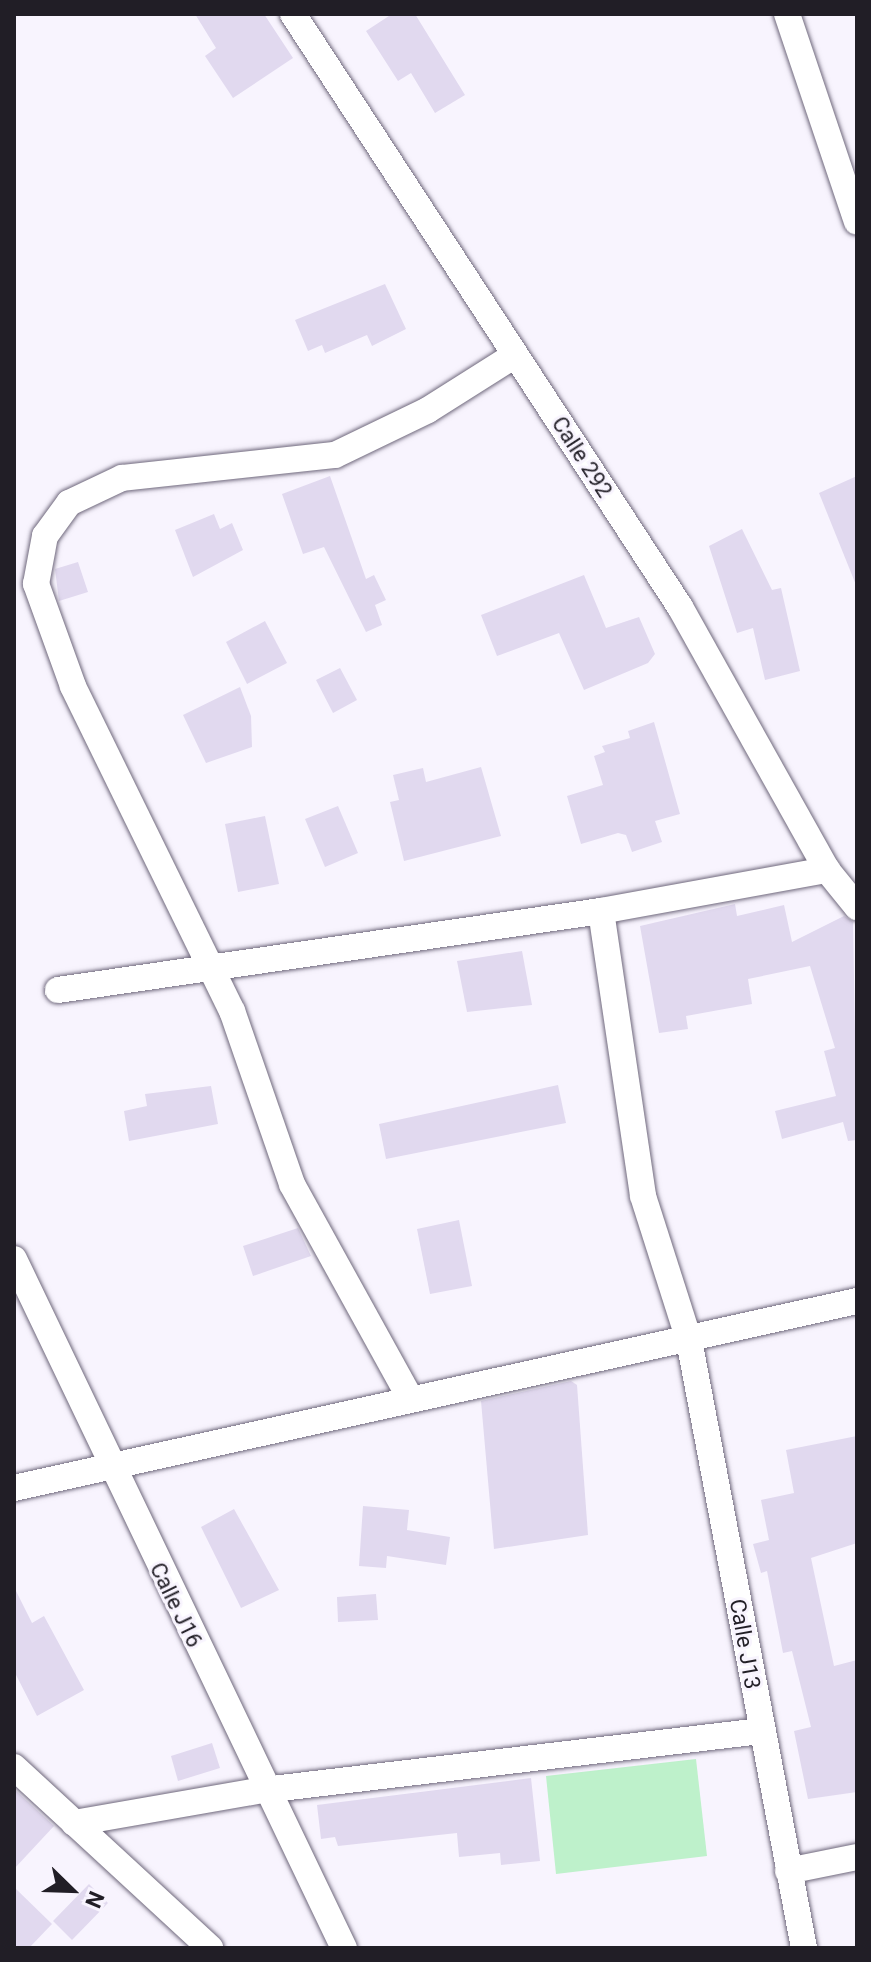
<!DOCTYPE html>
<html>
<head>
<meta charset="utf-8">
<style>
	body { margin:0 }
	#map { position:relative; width:871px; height:1962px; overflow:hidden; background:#f8f4fe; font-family:Roboto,sans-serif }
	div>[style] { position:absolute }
	.green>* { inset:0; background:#bef1cb }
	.building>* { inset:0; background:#e1d9ef }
	.roads { filter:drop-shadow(0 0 2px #6f687c) drop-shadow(0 0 2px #6f687c) }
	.street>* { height:26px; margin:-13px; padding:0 13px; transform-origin:13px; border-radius:13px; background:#fff }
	span { translate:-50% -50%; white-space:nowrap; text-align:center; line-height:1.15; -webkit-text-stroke:6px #f8f4fe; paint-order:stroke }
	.street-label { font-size:22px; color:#211e26 }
	.frame { position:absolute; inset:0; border:16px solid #211e26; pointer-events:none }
	.north { position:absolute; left:32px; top:1850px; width:80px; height:80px; -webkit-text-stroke:6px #f8f4fe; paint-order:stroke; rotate:113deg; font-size:22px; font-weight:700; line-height:32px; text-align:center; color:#211e26 }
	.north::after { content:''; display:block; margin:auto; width:28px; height:36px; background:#211e26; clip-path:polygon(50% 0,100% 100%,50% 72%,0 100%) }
</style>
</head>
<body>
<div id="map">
	<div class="green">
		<div style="clip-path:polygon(696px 1759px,707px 1856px,556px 1874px,546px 1776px)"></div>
	</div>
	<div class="building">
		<div style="clip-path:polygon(195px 14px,264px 14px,293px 58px,233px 98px,205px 56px,216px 48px)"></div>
		<div style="clip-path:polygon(392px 14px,415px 14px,465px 95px,435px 113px,411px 73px,398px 81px,366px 31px)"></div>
		<div style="clip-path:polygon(385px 284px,406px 329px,372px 346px,367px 335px,325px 353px,322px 345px,308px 351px,295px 320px)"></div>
		<div style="clip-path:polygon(330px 476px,366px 579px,374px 575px,386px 600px,375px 605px,382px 625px,366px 632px,324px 547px,303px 554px,282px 494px)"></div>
		<div style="clip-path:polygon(857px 476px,857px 585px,856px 585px,819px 493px)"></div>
		<div style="clip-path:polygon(214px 514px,220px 529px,232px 523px,243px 550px,193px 577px,175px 530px)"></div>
		<div style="clip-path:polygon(742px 529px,772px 590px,781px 588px,800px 671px,765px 680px,753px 628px,737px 633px,709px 546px)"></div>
		<div style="clip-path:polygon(78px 562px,88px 592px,59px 601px,55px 569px)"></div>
		<div style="clip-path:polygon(584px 575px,606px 628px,639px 617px,655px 654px,648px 663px,584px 690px,559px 633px,497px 656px,481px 615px)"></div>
		<div style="clip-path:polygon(265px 621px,287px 663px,247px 684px,226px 642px)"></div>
		<div style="clip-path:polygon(340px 668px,357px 700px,333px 713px,316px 680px)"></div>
		<div style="clip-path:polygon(240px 687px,251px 716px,252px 747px,206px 763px,183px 715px)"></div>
		<div style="clip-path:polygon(654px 722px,680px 814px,655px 821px,662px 842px,632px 852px,626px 835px,618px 833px,581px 844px,567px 796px,603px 785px,594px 756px,605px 752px,602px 746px,630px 738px,628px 731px)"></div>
		<div style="clip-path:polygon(481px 767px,501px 836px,404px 861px,390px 802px,399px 800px,393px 775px,423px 768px,426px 782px)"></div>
		<div style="clip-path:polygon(338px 806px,358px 853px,325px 867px,305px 819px)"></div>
		<div style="clip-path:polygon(265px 816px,279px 884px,238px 892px,225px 824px)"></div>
		<div style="clip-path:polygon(735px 904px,737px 916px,784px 905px,792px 942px,844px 916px,853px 922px,857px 1140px,848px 1141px,843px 1122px,782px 1139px,775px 1111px,836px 1096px,824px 1051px,835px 1048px,810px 966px,748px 979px,752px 1004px,686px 1016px,688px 1029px,659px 1033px,640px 926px)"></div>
		<div style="clip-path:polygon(522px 951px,532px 1005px,467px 1012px,457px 961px)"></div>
		<div style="clip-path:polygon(558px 1085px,566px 1123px,386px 1159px,379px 1124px)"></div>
		<div style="clip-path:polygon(211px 1086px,218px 1124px,129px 1141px,124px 1111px,147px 1106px,145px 1094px)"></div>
		<div style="clip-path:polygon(459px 1220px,472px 1286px,430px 1294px,417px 1229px)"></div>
		<div style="clip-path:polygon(298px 1228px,311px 1256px,253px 1276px,243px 1246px)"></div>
		<div style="clip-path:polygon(571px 1381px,577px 1385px,588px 1535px,494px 1549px,481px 1401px)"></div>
		<div style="clip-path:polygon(857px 1436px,857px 1543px,811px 1558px,834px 1666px,857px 1660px,857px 1792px,808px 1799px,794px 1731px,811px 1727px,792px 1651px,783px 1653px,767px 1571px,761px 1573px,753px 1544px,769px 1540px,761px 1500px,794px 1493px,786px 1450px)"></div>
		<div style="clip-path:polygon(363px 1506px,409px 1510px,407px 1530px,450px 1537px,446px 1565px,387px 1556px,386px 1568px,359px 1566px)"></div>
		<div style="clip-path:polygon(234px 1509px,279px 1590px,241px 1608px,201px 1527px)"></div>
		<div style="clip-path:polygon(14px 1587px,32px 1623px,44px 1616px,84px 1690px,37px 1716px,14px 1671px)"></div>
		<div style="clip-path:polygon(376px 1594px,378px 1620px,338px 1622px,337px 1597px)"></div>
		<div style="clip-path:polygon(212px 1743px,220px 1768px,178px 1781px,171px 1756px)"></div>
		<div style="clip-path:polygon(531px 1778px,540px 1861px,501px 1865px,500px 1853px,459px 1857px,457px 1833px,338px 1846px,335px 1837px,321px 1839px,317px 1805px)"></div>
		<div style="clip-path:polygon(14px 1789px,54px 1826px,14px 1869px)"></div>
		<div style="clip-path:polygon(89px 1884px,108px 1903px,72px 1940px,53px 1921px)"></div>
		<div style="clip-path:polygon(14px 1887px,52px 1924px,29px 1948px,14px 1948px)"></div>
	</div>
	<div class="roads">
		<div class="street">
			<div style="left:293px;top:14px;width:708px;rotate:56.87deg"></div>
			<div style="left:680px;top:607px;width:301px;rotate:60.8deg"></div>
			<div style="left:827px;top:870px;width:48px;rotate:51deg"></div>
			<div style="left:787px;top:14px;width:219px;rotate:71.4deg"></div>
			<div style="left:601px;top:911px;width:288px;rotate:81.6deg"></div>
			<div style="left:643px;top:1196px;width:151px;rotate:72.3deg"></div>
			<div style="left:689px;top:1340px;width:619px;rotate:79.29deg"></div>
			<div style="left:58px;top:990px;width:549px;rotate:-8.28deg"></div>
			<div style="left:601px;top:911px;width:230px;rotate:-10.3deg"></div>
			<div style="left:14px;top:1259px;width:764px;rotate:64.41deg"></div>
			<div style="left:410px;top:1398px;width:244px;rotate:-118.9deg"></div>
			<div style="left:292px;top:1184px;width:183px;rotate:-109.1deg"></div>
			<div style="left:232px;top:1011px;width:362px;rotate:-116.1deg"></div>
			<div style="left:73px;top:686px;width:109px;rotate:-109.9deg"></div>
			<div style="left:36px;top:584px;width:49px;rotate:-79.4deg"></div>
			<div style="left:45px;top:536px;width:41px;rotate:-54deg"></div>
			<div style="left:69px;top:503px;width:59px;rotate:-25.3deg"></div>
			<div style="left:122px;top:478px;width:214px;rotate:-6.2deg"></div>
			<div style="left:335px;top:455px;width:103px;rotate:-25.8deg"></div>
			<div style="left:428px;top:410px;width:103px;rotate:-32.3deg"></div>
			<div style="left:14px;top:1488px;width:863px;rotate:-12.51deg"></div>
			<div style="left:14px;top:1767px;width:267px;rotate:42.7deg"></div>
			<div style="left:74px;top:1823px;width:193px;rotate:-9.9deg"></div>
			<div style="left:264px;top:1790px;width:500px;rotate:-6.77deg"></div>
			<div style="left:788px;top:1871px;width:70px;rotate:-11.5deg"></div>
		</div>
	</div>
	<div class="street-label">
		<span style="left:582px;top:457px;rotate:57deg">Calle 292</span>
		<span style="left:176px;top:1605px;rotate:64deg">Calle J16</span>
		<span style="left:745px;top:1644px;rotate:80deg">Calle J13</span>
	</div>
	<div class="frame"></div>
	<div class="north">N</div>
</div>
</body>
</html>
